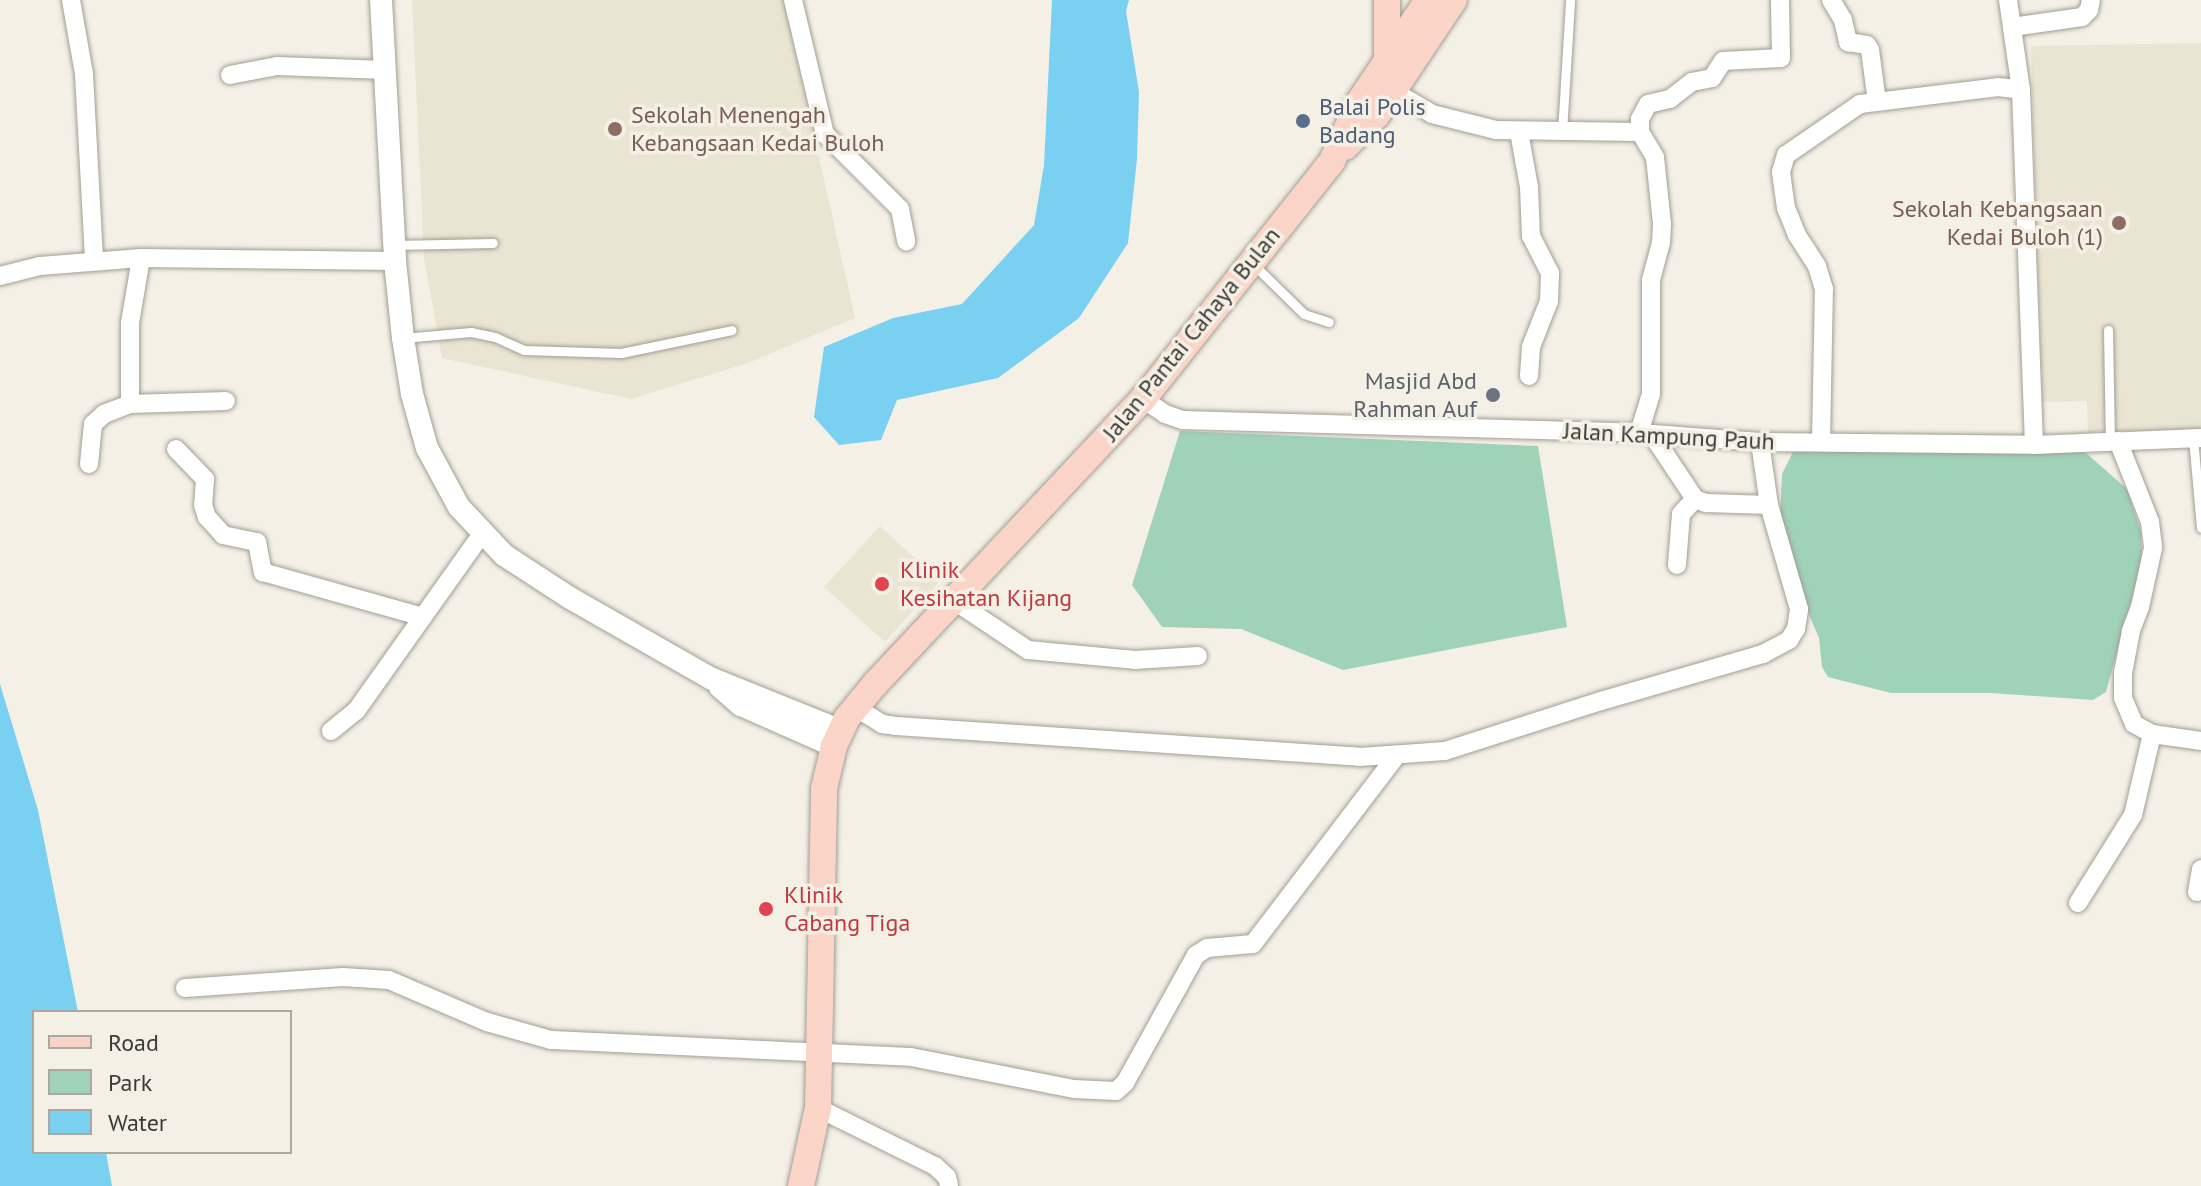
<!DOCTYPE html>
<html>
<head>
<meta charset="utf-8">
<style>
	body { margin:0 }
	#map { position:relative; width:2201px; height:1186px; overflow:hidden; background:#f4f0e6; font-family:"PT Sans",sans-serif }
	div>[style] { position:absolute }
	.built>* { inset:0; background:#eae4d3 }
	.green>* { inset:0; background:#9fd2b7 }
	.water>* { inset:0; background:#7ad0f1 }
	.roads { filter:drop-shadow(0 0 2px #a29e94) drop-shadow(0 0 2px #a29e94) }
	.service>* { height:9px; margin:-4.5px; padding:0 4.5px; transform-origin:4.5px; border-radius:4.5px; background:#fff }
	.minor>* { height:18px; margin:-9px; padding:0 9px; transform-origin:9px; border-radius:9px; background:#fff }
	.tertiary>* { height:22px; margin:-11px; padding:0 11px; transform-origin:11px; border-radius:11px; background:#fff }
	.secondary>* { height:26px; margin:-13px; padding:0 13px; transform-origin:13px; border-radius:13px; background:#fbd4c8 }
	.dots>* { width:22px; height:22px; translate:-50% -50%; box-sizing:border-box; border:4px solid #f4f0e6; border-radius:50% }
	span { translate:-50% -50%; white-space:nowrap; text-align:center; line-height:1.15; -webkit-text-stroke:7px #f4f0e6; paint-order:stroke }
	.service-label { font-size:24px; color:#4e5e75 }
	.left { translate:0 -50%; text-align:left }
	.education-label { font-size:24px; color:#785e54 }
	.right { translate:-100% -50%; text-align:right }
	.street-label { font-size:24px; color:#3c3b37 }
	.worship-label { font-size:24px; color:#5b616d }
	.health-label { font-size:24px; color:#be3a42 }
	.legend { position:absolute; left:32px; top:1010px; width:260px; height:144px; box-sizing:border-box; background:#f4f0e6; border:2px solid #aaa8a0; margin:0; padding:10px 14px; list-style:none; font-size:24px; color:#3c3b37 }
	.legend li { display:flex; align-items:center; gap:16px; height:40px }
	.legend b { width:40px; border:2px solid #aaa8a0 }
</style>
</head>
<body>
<div id="map">
	<div class="built">
		<div style="clip-path:polygon(412px 0,784px 0,855px 318px,748px 363px,631px 399px,442px 358px,424px 258px)"></div>
		<div style="clip-path:polygon(2201px 43px,2201px 429px,2088px 432px,2087px 401px,2042px 402px,2031px 46px)"></div>
		<div style="clip-path:polygon(880px 526px,940px 581px,885px 642px,824px 587px)"></div>
	</div>
	<div class="green">
		<div style="clip-path:polygon(1180px 431px,1538px 446px,1567px 627px,1343px 670px,1241px 629px,1162px 627px,1132px 585px)"></div>
		<div style="clip-path:polygon(2062px 449px,2085px 452px,2127px 489px,2141px 532px,2142px 561px,2106px 692px,2093px 700px,1991px 693px,1891px 693px,1828px 677px,1822px 667px,1819px 638px,1804px 603px,1780px 518px,1782px 474px,1794px 450px)"></div>
	</div>
	<div class="water">
		<div style="clip-path:polygon(1052px 0,1129px 0,1126px 11px,1139px 92px,1137px 159px,1128px 243px,1079px 318px,998px 378px,897px 400px,881px 440px,839px 445px,814px 417px,824px 347px,893px 318px,962px 304px,1034px 225px,1044px 165px)"></div>
		<div style="clip-path:polygon(0 684px,38px 810px,78px 1012px,34px 1012px,34px 1152px,106px 1152px,112px 1186px,0 1186px)"></div>
	</div>
	<div class="roads">
		<div class="service">
			<div style="left:1562px;top:132px;width:132px;rotate:-86.5deg"></div>
			<div style="left:395px;top:245px;width:98px;rotate:-1.2deg"></div>
			<div style="left:1253px;top:264px;width:71px;rotate:44.4deg"></div>
			<div style="left:1304px;top:314px;width:26px;rotate:18deg"></div>
			<div style="left:2108px;top:330px;width:111px;rotate:89deg"></div>
			<div style="left:403px;top:338px;width:68px;rotate:-5deg"></div>
			<div style="left:471px;top:332px;width:25px;rotate:12deg"></div>
			<div style="left:495px;top:337px;width:32px;rotate:24deg"></div>
			<div style="left:524px;top:350px;width:97px;rotate:1.8deg"></div>
			<div style="left:621px;top:353px;width:113px;rotate:-11.7deg"></div>
			<div style="left:2193px;top:438px;width:90px;rotate:84.9deg"></div>
		</div>
		<div class="minor">
			<div style="left:71px;top:0;width:75px;rotate:80deg"></div>
			<div style="left:84px;top:74px;width:186px;rotate:86.9deg"></div>
			<div style="left:793px;top:0;width:138px;rotate:76.6deg"></div>
			<div style="left:825px;top:134px;width:106px;rotate:45deg"></div>
			<div style="left:900px;top:209px;width:33px;rotate:79deg"></div>
			<div style="left:1831px;top:0;width:23px;rotate:59deg"></div>
			<div style="left:1843px;top:20px;width:23px;rotate:77deg"></div>
			<div style="left:1848px;top:42px;width:19px;rotate:9deg"></div>
			<div style="left:1867px;top:45px;width:6px;rotate:59deg"></div>
			<div style="left:1870px;top:50px;width:52px;rotate:82.3deg"></div>
			<div style="left:2008px;top:0;width:91px;rotate:81.8deg"></div>
			<div style="left:2021px;top:90px;width:355px;rotate:87.9deg"></div>
			<div style="left:2012px;top:27px;width:71px;rotate:-8.1deg"></div>
			<div style="left:2082px;top:17px;width:10px;rotate:-45deg"></div>
			<div style="left:2089px;top:10px;width:10px;rotate:-79deg"></div>
			<div style="left:230px;top:75px;width:48px;rotate:-10.8deg"></div>
			<div style="left:277px;top:66px;width:108px;rotate:2.1deg"></div>
			<div style="left:1393px;top:91px;width:45px;rotate:30.5deg"></div>
			<div style="left:1432px;top:114px;width:66px;rotate:14deg"></div>
			<div style="left:1496px;top:130px;width:144px;rotate:0.8deg"></div>
			<div style="left:1519px;top:132px;width:56px;rotate:79.7deg"></div>
			<div style="left:1529px;top:187px;width:49px;rotate:87.7deg"></div>
			<div style="left:1531px;top:236px;width:42px;rotate:62.8deg"></div>
			<div style="left:1550px;top:273px;width:28px;rotate:92deg"></div>
			<div style="left:1549px;top:301px;width:49px;rotate:111.4deg"></div>
			<div style="left:1531px;top:347px;width:29px;rotate:94deg"></div>
			<div style="left:0;top:276px;width:41px;rotate:-14deg"></div>
			<div style="left:40px;top:266px;width:101px;rotate:-4.5deg"></div>
			<div style="left:141px;top:258px;width:254px;rotate:0.7deg"></div>
			<div style="left:1143px;top:399px;width:27px;rotate:34deg"></div>
			<div style="left:1165px;top:414px;width:18px;rotate:19deg"></div>
			<div style="left:1182px;top:420px;width:457px;rotate:1.6deg"></div>
			<div style="left:1639px;top:433px;width:121px;rotate:4.3deg"></div>
			<div style="left:1760px;top:442px;width:274px;rotate:0.6deg"></div>
			<div style="left:2034px;top:445px;width:167px;rotate:-2.4deg"></div>
			<div style="left:130px;top:404px;width:81px;rotate:-90deg"></div>
			<div style="left:130px;top:323px;width:66px;rotate:-80.4deg"></div>
			<div style="left:1639px;top:433px;width:41px;rotate:-72.9deg"></div>
			<div style="left:1651px;top:394px;width:114px;rotate:-90deg"></div>
			<div style="left:1651px;top:280px;width:38px;rotate:-75deg"></div>
			<div style="left:1661px;top:243px;width:19px;rotate:-87deg"></div>
			<div style="left:1662px;top:224px;width:67px;rotate:-96deg"></div>
			<div style="left:1655px;top:157px;width:29px;rotate:-121deg"></div>
			<div style="left:1640px;top:132px;width:13px;rotate:-90deg"></div>
			<div style="left:1640px;top:119px;width:17px;rotate:-62deg"></div>
			<div style="left:1648px;top:104px;width:23px;rotate:-13deg"></div>
			<div style="left:1670px;top:99px;width:28px;rotate:-38deg"></div>
			<div style="left:1692px;top:82px;width:20px;rotate:-11deg"></div>
			<div style="left:1712px;top:78px;width:20px;rotate:-57deg"></div>
			<div style="left:1723px;top:61px;width:58px;rotate:-3deg"></div>
			<div style="left:1781px;top:58px;width:58px;rotate:-91deg"></div>
			<div style="left:1653px;top:436px;width:76px;rotate:56.3deg"></div>
			<div style="left:1695px;top:499px;width:12px;rotate:20deg"></div>
			<div style="left:1706px;top:503px;width:63px;rotate:1.8deg"></div>
			<div style="left:2118px;top:441px;width:87px;rotate:68.4deg"></div>
			<div style="left:2150px;top:522px;width:26px;rotate:83deg"></div>
			<div style="left:2153px;top:548px;width:60px;rotate:102.4deg"></div>
			<div style="left:2140px;top:607px;width:26px;rotate:111deg"></div>
			<div style="left:2131px;top:631px;width:43px;rotate:100.8deg"></div>
			<div style="left:2123px;top:673px;width:25px;rotate:90deg"></div>
			<div style="left:2123px;top:698px;width:28px;rotate:67deg"></div>
			<div style="left:2134px;top:724px;width:21px;rotate:29deg"></div>
			<div style="left:2152px;top:734px;width:49px;rotate:8.1deg"></div>
			<div style="left:1821px;top:442px;width:153px;rotate:-88.9deg"></div>
			<div style="left:1824px;top:289px;width:24px;rotate:-107deg"></div>
			<div style="left:1817px;top:266px;width:37px;rotate:-123deg"></div>
			<div style="left:1797px;top:235px;width:29px;rotate:-112deg"></div>
			<div style="left:1786px;top:208px;width:36px;rotate:-98deg"></div>
			<div style="left:1781px;top:172px;width:18px;rotate:-74deg"></div>
			<div style="left:1786px;top:155px;width:90px;rotate:-34.6deg"></div>
			<div style="left:1860px;top:104px;width:139px;rotate:-7deg"></div>
			<div style="left:1998px;top:87px;width:23px;rotate:7deg"></div>
			<div style="left:176px;top:449px;width:42px;rotate:46deg"></div>
			<div style="left:205px;top:479px;width:26px;rotate:94deg"></div>
			<div style="left:203px;top:505px;width:13px;rotate:72deg"></div>
			<div style="left:207px;top:517px;width:24px;rotate:48deg"></div>
			<div style="left:223px;top:535px;width:35px;rotate:12deg"></div>
			<div style="left:257px;top:542px;width:31px;rotate:79deg"></div>
			<div style="left:263px;top:572px;width:166px;rotate:15.7deg"></div>
			<div style="left:89px;top:464px;width:40px;rotate:-84.3deg"></div>
			<div style="left:93px;top:424px;width:15px;rotate:-42deg"></div>
			<div style="left:104px;top:414px;width:28px;rotate:-21deg"></div>
			<div style="left:130px;top:404px;width:96px;rotate:-1.8deg"></div>
			<div style="left:1677px;top:565px;width:51px;rotate:-85.5deg"></div>
			<div style="left:1681px;top:514px;width:21px;rotate:-47deg"></div>
			<div style="left:953px;top:600px;width:90px;rotate:33.7deg"></div>
			<div style="left:1028px;top:650px;width:107px;rotate:5.3deg"></div>
			<div style="left:1135px;top:660px;width:63px;rotate:-3.6deg"></div>
			<div style="left:855px;top:707px;width:32px;rotate:32deg"></div>
			<div style="left:882px;top:724px;width:14px;rotate:8deg"></div>
			<div style="left:896px;top:726px;width:465px;rotate:3.8deg"></div>
			<div style="left:1360px;top:757px;width:85px;rotate:-4deg"></div>
			<div style="left:1445px;top:751px;width:164px;rotate:-17.8deg"></div>
			<div style="left:1601px;top:701px;width:169px;rotate:-16.2deg"></div>
			<div style="left:1763px;top:654px;width:30px;rotate:-28deg"></div>
			<div style="left:1789px;top:640px;width:13px;rotate:-58deg"></div>
			<div style="left:1796px;top:629px;width:20px;rotate:-81deg"></div>
			<div style="left:1799px;top:609px;width:108px;rotate:-106.1deg"></div>
			<div style="left:1769px;top:505px;width:64px;rotate:-98.1deg"></div>
			<div style="left:331px;top:731px;width:32px;rotate:-39deg"></div>
			<div style="left:356px;top:711px;width:217px;rotate:-54.6deg"></div>
			<div style="left:2197px;top:892px;width:23px;rotate:-80deg"></div>
			<div style="left:2078px;top:903px;width:104px;rotate:-58deg"></div>
			<div style="left:2133px;top:815px;width:83px;rotate:-76.8deg"></div>
			<div style="left:185px;top:988px;width:158px;rotate:-4deg"></div>
			<div style="left:343px;top:977px;width:46px;rotate:3.7deg"></div>
			<div style="left:389px;top:980px;width:107px;rotate:23.2deg"></div>
			<div style="left:487px;top:1022px;width:66px;rotate:15.7deg"></div>
			<div style="left:551px;top:1040px;width:360px;rotate:2.7deg"></div>
			<div style="left:911px;top:1057px;width:166px;rotate:11.1deg"></div>
			<div style="left:1074px;top:1089px;width:42px;rotate:2.7deg"></div>
			<div style="left:1116px;top:1091px;width:12px;rotate:-42deg"></div>
			<div style="left:1125px;top:1083px;width:146px;rotate:-61deg"></div>
			<div style="left:1196px;top:955px;width:13px;rotate:-32deg"></div>
			<div style="left:1207px;top:948px;width:46px;rotate:-5deg"></div>
			<div style="left:1253px;top:944px;width:236px;rotate:-52.7deg"></div>
			<div style="left:818px;top:1108px;width:131px;rotate:26.4deg"></div>
			<div style="left:935px;top:1166px;width:16px;rotate:43deg"></div>
			<div style="left:947px;top:1177px;width:9px;rotate:77deg"></div>
		</div>
		<div class="tertiary">
			<div style="left:381px;top:0;width:261px;rotate:86.9deg"></div>
			<div style="left:395px;top:261px;width:77px;rotate:84.1deg"></div>
			<div style="left:403px;top:338px;width:57px;rotate:80.9deg"></div>
			<div style="left:412px;top:394px;width:56px;rotate:74.5deg"></div>
			<div style="left:427px;top:448px;width:67px;rotate:61.5deg"></div>
			<div style="left:459px;top:507px;width:66px;rotate:46.8deg"></div>
			<div style="left:504px;top:555px;width:79px;rotate:33.1deg"></div>
			<div style="left:570px;top:598px;width:161px;rotate:29.7deg"></div>
			<div style="left:710px;top:678px;width:141px;rotate:22deg"></div>
			<div style="left:720px;top:687px;width:28px;rotate:41deg"></div>
			<div style="left:741px;top:705px;width:102px;rotate:23.8deg"></div>
		</div>
		<div class="secondary">
			<div style="left:1387px;top:57px;width:57px;rotate:-90deg"></div>
			<div style="left:1345px;top:147px;width:45px;rotate:-45deg"></div>
			<div style="left:1377px;top:115px;width:138px;rotate:-56.2deg"></div>
			<div style="left:801px;top:1186px;width:80px;rotate:-77.7deg"></div>
			<div style="left:818px;top:1108px;width:319px;rotate:-88.9deg"></div>
			<div style="left:824px;top:789px;width:44px;rotate:-76.9deg"></div>
			<div style="left:834px;top:746px;width:31px;rotate:-65deg"></div>
			<div style="left:847px;top:718px;width:45px;rotate:-50.4deg"></div>
			<div style="left:876px;top:683px;width:390px;rotate:-46.8deg"></div>
			<div style="left:1143px;top:399px;width:304px;rotate:-51.5deg"></div>
			<div style="left:1332px;top:161px;width:65px;rotate:-65.4deg"></div>
			<div style="left:1359px;top:102px;width:123px;rotate:-55.9deg"></div>
		</div>
	</div>
	<div class="dots">
		<div style="left:1303px;top:121px;background:#5c6f8a"></div>
		<div style="left:615px;top:129px;background:#8d6e63"></div>
		<div style="left:2119px;top:223px;background:#8d6e63"></div>
		<div style="left:1493px;top:395px;background:#6b7280"></div>
		<div style="left:882px;top:584px;background:#e0444e"></div>
		<div style="left:766px;top:909px;background:#e0444e"></div>
	</div>
	<div class="service-label">
		<span class="left" style="left:1319px;top:121px">Balai Polis<br>Badang</span>
	</div>
	<div class="education-label">
		<span class="left" style="left:631px;top:129px">Sekolah Menengah<br>Kebangsaan Kedai Buloh</span>
		<span class="right" style="left:2103px;top:223px">Sekolah Kebangsaan<br>Kedai Buloh (1)</span>
	</div>
	<div class="street-label">
		<span style="left:1191px;top:334px;rotate:-51deg">Jalan Pantai Cahaya Bulan</span>
		<span style="left:1669px;top:436px;rotate:3deg">Jalan Kampung Pauh</span>
	</div>
	<div class="worship-label">
		<span class="right" style="left:1477px;top:395px">Masjid Abd<br>Rahman Auf</span>
	</div>
	<div class="health-label">
		<span class="left" style="left:900px;top:584px">Klinik<br>Kesihatan Kijang</span>
		<span class="left" style="left:784px;top:909px">Klinik<br>Cabang Tiga</span>
	</div>
	<ul class="legend">
	<li><b style="height:10px;background:#fbd4c8"></b>Road</li>
	<li><b style="height:22px;background:#9fd2b7"></b>Park</li>
	<li><b style="height:22px;background:#7ad0f1"></b>Water</li>
	</ul>
</div>
</body>
</html>
